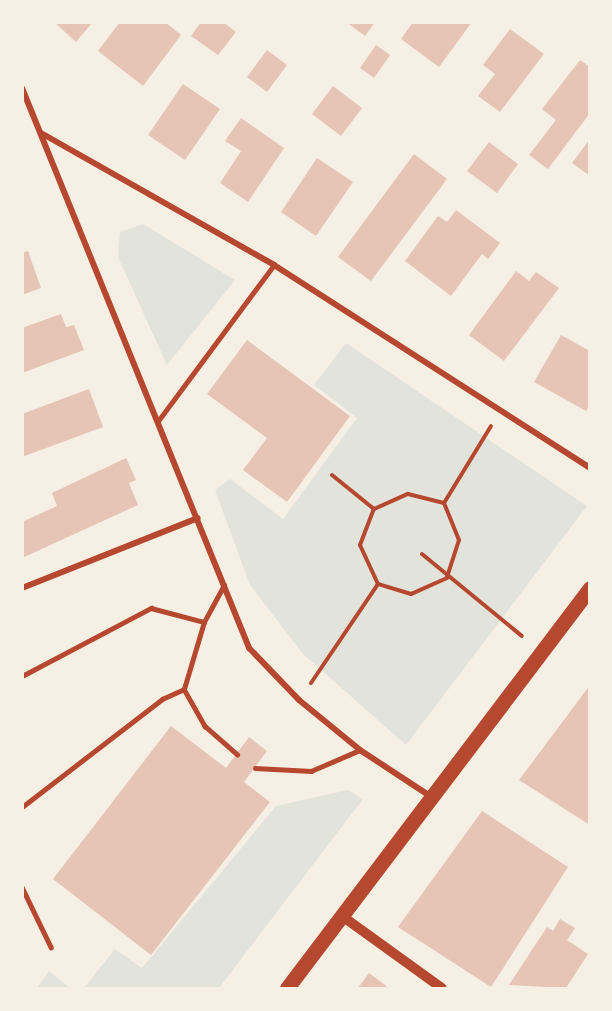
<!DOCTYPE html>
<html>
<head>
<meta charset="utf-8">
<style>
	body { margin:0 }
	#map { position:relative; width:612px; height:1011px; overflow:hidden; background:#f6efe4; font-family:Overpass,sans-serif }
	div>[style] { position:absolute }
	.green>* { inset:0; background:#e2e4dc }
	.building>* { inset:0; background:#e6c5b7 }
	.path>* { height:4px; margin:-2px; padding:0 2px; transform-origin:2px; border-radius:2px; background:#b5482f }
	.service>* { height:4.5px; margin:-2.25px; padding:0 2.25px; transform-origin:2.25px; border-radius:2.25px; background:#b5482f }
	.minor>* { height:6px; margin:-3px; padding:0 3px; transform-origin:3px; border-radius:3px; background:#b5482f }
	.tertiary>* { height:10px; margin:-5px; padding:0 5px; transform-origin:5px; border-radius:5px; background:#b5482f }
	.primary>* { height:15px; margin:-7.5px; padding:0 7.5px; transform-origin:7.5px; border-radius:7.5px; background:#b5482f }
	span { translate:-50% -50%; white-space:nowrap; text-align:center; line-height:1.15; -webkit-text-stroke:6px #f6efe4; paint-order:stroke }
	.frame { position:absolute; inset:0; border:24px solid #f6efe4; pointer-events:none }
</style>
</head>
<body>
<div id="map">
	<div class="green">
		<div style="clip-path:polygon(143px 224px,235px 280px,167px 365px,118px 257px,120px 232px)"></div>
		<div style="clip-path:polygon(346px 343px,587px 506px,406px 745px,303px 654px,250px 585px,215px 490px,230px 479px,283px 519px,357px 418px,314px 385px)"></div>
		<div style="clip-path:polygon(348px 790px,363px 799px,219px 988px,84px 988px,115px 949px,142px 968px,276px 806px)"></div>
		<div style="clip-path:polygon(49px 971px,70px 988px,37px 988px)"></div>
	</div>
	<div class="building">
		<div style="clip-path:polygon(54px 22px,93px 22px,76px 42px)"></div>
		<div style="clip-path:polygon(120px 22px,165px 22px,181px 35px,143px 86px,98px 51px)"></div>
		<div style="clip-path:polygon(201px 22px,223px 22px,236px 32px,218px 55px,191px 36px)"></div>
		<div style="clip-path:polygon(346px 22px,375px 22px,365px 36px)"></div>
		<div style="clip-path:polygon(413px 22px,472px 22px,439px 67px,401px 39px)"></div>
		<div style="clip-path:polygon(510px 29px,544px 54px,500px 112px,478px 96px,495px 74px,483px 65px)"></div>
		<div style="clip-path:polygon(376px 45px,390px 55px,374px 78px,360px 68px)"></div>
		<div style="clip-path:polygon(267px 50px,287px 65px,267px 92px,247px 77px)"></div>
		<div style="clip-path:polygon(580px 60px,590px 67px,590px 113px,548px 169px,529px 155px,556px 120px,542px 109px)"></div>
		<div style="clip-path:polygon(183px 84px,220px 109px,185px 160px,148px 135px)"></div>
		<div style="clip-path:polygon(333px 86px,362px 108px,341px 136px,312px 114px)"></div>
		<div style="clip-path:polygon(241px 118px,284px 148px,248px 202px,220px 183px,241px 151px,225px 141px)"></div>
		<div style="clip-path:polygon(590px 139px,590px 176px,572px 163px)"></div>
		<div style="clip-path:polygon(489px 142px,518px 164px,497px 193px,467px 171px)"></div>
		<div style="clip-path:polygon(414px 154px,447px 179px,371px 281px,338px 257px)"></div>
		<div style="clip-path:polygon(317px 158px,353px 182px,316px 236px,281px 212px)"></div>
		<div style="clip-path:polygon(456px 210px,500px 243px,488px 259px,482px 254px,451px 296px,405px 261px,438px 216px,447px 222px)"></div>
		<div style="clip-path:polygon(28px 251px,41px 288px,22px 295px,22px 253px)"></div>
		<div style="clip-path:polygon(516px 271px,529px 281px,536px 272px,559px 288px,504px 361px,469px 335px)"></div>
		<div style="clip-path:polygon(61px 314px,66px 327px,74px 325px,84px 350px,22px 373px,22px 328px)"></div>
		<div style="clip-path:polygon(561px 335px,590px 351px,590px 404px,586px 411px,534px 382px)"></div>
		<div style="clip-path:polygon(247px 340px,350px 416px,287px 502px,243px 470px,267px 438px,207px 394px)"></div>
		<div style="clip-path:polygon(89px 389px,103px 427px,22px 457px,22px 414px)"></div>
		<div style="clip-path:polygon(126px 458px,136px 480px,129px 483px,138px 505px,22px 558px,22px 522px,57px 506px,52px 493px)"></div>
		<div style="clip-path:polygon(590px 685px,590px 825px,519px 780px)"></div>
		<div style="clip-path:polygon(171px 726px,226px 768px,249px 737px,267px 751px,244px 782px,270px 802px,151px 955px,53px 879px)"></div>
		<div style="clip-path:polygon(482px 811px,568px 867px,491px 987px,398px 927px)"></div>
		<div style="clip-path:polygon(560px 919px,575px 928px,567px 940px,588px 954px,566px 988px,509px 985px,547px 927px,553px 931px)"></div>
		<div style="clip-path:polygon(369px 973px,389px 988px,358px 988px)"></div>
	</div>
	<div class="path">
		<div style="left:332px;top:475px;width:54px;rotate:39deg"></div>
		<div style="left:408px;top:494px;width:37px;rotate:14deg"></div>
		<div style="left:444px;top:503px;width:40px;rotate:68deg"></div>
		<div style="left:459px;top:540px;width:40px;rotate:108deg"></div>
		<div style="left:447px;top:578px;width:39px;rotate:156deg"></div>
		<div style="left:411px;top:594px;width:34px;rotate:-163deg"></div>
		<div style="left:378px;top:584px;width:43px;rotate:-114.8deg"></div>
		<div style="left:360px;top:545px;width:39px;rotate:-69deg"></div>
		<div style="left:374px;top:509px;width:37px;rotate:-24deg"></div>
		<div style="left:444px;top:503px;width:90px;rotate:-58.6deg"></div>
		<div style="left:422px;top:554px;width:129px;rotate:39.4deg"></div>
		<div style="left:311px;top:683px;width:120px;rotate:-55.9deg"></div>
	</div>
	<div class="service">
		<div style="left:158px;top:421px;width:194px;rotate:-53.4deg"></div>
		<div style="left:22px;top:676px;width:146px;rotate:-27.8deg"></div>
		<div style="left:151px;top:608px;width:55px;rotate:14.8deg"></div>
		<div style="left:184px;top:689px;width:43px;rotate:60.4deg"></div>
		<div style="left:205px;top:726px;width:43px;rotate:41.2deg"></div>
		<div style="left:255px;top:768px;width:56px;rotate:3.1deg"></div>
		<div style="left:311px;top:771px;width:53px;rotate:-23.2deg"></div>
		<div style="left:22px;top:807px;width:177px;rotate:-37.6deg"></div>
		<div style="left:162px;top:699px;width:24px;rotate:-24deg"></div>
		<div style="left:184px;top:689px;width:70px;rotate:-73.4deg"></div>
		<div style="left:204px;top:622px;width:42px;rotate:-61.6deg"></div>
		<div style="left:22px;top:887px;width:67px;rotate:64.2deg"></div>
	</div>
	<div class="minor">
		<div style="left:22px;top:88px;width:604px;rotate:67.93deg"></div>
		<div style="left:249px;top:648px;width:72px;rotate:46.1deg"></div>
		<div style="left:299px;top:700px;width:79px;rotate:39.3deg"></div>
		<div style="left:360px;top:750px;width:84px;rotate:33.3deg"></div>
		<div style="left:41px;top:133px;width:268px;rotate:29.5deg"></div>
		<div style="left:274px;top:265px;width:376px;rotate:32.7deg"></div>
		<div style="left:22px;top:588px;width:189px;rotate:-21.7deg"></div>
	</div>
	<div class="tertiary">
		<div style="left:342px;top:916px;width:123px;rotate:35.8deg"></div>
	</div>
	<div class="primary">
		<div style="left:287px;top:988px;width:502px;rotate:-52.86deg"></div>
	</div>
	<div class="frame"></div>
</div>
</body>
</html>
